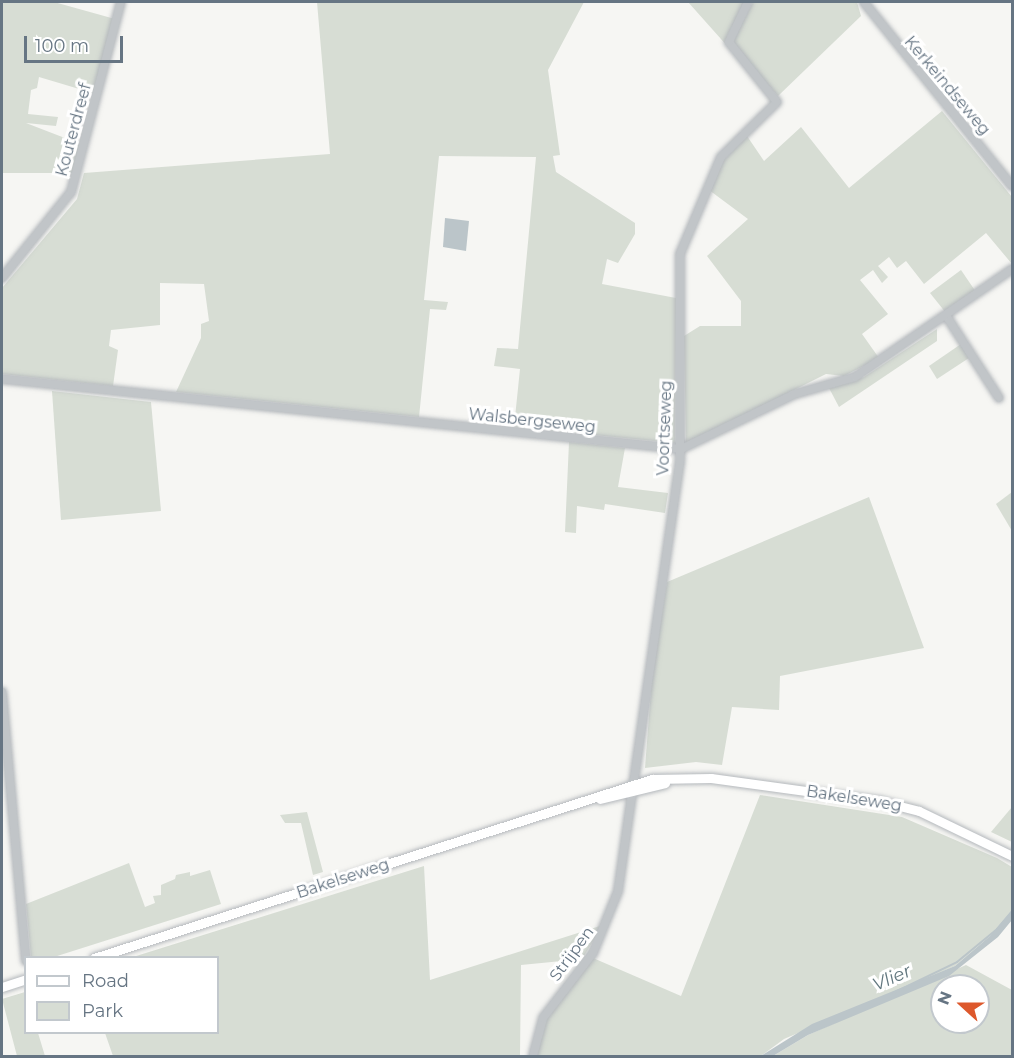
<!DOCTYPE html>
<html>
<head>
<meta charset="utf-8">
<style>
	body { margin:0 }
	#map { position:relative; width:1014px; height:1058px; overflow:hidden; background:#f6f6f3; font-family:Montserrat,sans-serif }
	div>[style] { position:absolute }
	.green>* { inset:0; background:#d7ddd4 }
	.water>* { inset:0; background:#bbc5c9 }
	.stream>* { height:2px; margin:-1px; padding:0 1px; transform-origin:1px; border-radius:1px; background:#bbc5c9 }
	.roads { filter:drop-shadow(0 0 2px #b4b8bc) drop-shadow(0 0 2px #b4b8bc) }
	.minor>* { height:8px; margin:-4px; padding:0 4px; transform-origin:4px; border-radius:4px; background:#c1c5c8 }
	.major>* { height:9px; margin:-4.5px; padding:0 4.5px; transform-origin:4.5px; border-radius:4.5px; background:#fff }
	span { translate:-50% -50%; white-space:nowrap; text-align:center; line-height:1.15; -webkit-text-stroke:6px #fff; paint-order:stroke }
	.street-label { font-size:16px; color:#667583 }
	.water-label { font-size:18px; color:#62777f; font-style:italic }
	.frame { position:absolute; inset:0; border:3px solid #667583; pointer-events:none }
	.legend { position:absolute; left:24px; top:956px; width:195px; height:78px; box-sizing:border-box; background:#fff; border:2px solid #c2c8cd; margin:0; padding:8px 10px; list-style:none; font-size:18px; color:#667583 }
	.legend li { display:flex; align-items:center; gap:12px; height:30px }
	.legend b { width:30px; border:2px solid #c2c8cd }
	.north { position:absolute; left:930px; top:974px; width:60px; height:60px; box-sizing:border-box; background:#fff; border:2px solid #c2c8cd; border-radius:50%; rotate:291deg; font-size:16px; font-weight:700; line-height:24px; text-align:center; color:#667583 }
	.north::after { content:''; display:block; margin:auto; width:21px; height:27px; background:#dd582c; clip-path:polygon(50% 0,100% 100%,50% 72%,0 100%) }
	.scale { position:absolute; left:24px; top:36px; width:99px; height:27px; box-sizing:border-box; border:3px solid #667583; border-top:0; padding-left:8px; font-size:18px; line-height:21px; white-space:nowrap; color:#667583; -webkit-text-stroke:4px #fff; paint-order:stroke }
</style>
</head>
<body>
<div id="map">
	<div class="green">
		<div style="clip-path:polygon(2px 2px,54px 2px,115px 19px,96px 94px,39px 77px,37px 88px,31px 90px,28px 114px,58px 117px,56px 126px,26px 123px,83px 145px,75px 173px,2px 173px)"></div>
		<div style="clip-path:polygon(317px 2px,584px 2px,548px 70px,560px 155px,553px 156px,556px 172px,635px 223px,635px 234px,618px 263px,607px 259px,602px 284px,676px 298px,675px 443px,514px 427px,520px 369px,494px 366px,497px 348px,518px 349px,536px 157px,439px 156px,424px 300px,448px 302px,446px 310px,430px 309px,419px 417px,176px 392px,201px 338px,201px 324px,209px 321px,204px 284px,160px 283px,160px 325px,111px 330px,109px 346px,118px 350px,113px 386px,2px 374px,2px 288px,77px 199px,84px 173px,330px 154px)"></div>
		<div style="clip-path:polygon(688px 2px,745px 2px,727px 36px,729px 48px)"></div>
		<div style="clip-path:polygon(753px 2px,857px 2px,861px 16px,778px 96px,735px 47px,734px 39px)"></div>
		<div style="clip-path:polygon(942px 111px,1012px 197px,1012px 264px,986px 233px,924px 284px,906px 261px,897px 268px,889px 257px,878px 266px,888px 277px,882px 283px,873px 270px,860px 280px,888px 314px,862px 334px,879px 358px,844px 376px,826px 374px,686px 444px,684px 336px,700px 326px,741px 326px,741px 301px,707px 256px,748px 219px,709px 190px,722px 162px,747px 136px,764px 161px,801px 127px,849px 188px)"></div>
		<div style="clip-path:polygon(961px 270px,976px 292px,946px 313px,930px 293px)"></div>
		<div style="clip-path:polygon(937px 329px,937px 341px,839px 407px,829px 388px,864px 377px)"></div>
		<div style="clip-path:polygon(961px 344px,969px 358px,937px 379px,929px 366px)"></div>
		<div style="clip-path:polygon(52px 391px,151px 402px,161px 511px,61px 520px)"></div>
		<div style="clip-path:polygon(569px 442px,625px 448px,618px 487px,668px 493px,665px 513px,605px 504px,604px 510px,577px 506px,576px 533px,565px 532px)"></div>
		<div style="clip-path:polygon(1012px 492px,1012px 531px,996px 504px)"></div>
		<div style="clip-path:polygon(869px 497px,924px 648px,780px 676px,779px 710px,732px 707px,722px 765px,696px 762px,645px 768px,652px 677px,667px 582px)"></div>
		<div style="clip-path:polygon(760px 795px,902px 817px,997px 858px,1012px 867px,1012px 910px,990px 936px,955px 966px,784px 1039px,761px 1056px,536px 1056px,547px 1017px,593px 958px,681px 996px)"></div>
		<div style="clip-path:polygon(1012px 807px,1012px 842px,991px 832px)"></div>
		<div style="clip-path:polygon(307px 812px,323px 872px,313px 875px,301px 823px,285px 823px,280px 815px)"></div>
		<div style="clip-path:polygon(129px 863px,145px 907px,155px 903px,153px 896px,161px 895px,161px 885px,175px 879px,176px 875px,190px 872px,190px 876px,210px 870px,221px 904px,54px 957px,31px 957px,26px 904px)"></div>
		<div style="clip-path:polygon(424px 866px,430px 980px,603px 925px,582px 959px,521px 965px,520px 1056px,113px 1056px,105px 1033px,218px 1032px,218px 958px,133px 957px)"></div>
		<div style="clip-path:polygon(evenodd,966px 965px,1012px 990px,1012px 1056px,773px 1056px,808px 1035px,966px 965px,942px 986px,978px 986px,978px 1022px,942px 1022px,942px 986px)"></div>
		<div style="clip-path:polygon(25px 992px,26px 1032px,38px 1033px,45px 1056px,17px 1056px,2px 999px)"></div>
	</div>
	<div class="water">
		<div style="clip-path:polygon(445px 218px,469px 221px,466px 251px,443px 247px)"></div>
		<div style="clip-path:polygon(1012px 910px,1012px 920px,998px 937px,949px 976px,808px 1035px,773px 1056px,761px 1056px,812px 1024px,955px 966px,990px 936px)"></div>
	</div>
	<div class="stream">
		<div style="left:893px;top:993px;width:71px;rotate:-25.8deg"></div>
		<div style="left:957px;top:962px;width:52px;rotate:-39.5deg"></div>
		<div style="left:997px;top:929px;width:23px;rotate:-50deg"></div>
	</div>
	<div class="roads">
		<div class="minor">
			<div style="left:864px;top:2px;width:236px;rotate:51.2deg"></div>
			<div style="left:2px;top:278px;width:110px;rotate:-51.3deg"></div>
			<div style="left:71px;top:192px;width:196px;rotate:-75.3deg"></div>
			<div style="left:947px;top:317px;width:96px;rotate:57.3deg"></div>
			<div style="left:2px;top:379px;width:683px;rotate:5.89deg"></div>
			<div style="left:681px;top:449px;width:127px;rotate:-25.8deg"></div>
			<div style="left:795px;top:394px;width:62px;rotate:-15.8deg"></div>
			<div style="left:855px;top:377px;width:191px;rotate:-34.5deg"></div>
			<div style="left:2px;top:692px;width:270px;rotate:84.9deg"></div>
			<div style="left:533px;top:1056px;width:39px;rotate:-75deg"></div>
			<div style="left:543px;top:1018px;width:82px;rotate:-52.4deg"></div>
			<div style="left:593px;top:953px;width:67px;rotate:-68deg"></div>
			<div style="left:618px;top:891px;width:434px;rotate:-81.8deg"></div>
			<div style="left:680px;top:461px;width:207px;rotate:-90deg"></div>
			<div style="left:680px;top:254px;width:105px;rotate:-67.1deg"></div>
			<div style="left:721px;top:157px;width:78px;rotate:-44.5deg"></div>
			<div style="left:777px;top:102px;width:77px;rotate:-128.7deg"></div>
			<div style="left:729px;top:42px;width:44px;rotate:-64.6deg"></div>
		</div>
		<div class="major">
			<div style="left:600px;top:799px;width:67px;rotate:-13.8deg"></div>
			<div style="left:94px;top:958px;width:586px;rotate:-17.79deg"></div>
			<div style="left:652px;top:779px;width:59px;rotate:-1deg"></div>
			<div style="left:711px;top:778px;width:171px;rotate:7.8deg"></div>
			<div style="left:880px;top:801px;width:40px;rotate:14.4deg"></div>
			<div style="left:919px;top:811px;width:103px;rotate:25.8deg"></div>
			<div style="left:2px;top:987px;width:25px;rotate:-18deg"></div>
		</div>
	</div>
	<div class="street-label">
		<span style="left:947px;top:86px;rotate:50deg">Kerkeindseweg</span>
		<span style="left:74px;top:130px;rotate:-75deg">Kouterdreef</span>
		<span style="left:532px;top:421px;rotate:6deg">Walsbergseweg</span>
		<span style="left:665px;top:428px;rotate:-88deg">Voortseweg</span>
		<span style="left:854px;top:799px;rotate:9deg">Bakelseweg</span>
		<span style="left:343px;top:879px;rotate:-18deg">Bakelseweg</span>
		<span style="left:572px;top:954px;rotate:-54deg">Strijpen</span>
	</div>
	<div class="water-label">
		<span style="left:892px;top:978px;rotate:-24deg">Vlier</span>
	</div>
	<div class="frame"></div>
	<ul class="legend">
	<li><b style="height:8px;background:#fff"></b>Road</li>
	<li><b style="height:16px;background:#d7ddd4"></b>Park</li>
	</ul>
	<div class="north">N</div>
	<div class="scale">100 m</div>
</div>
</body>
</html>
